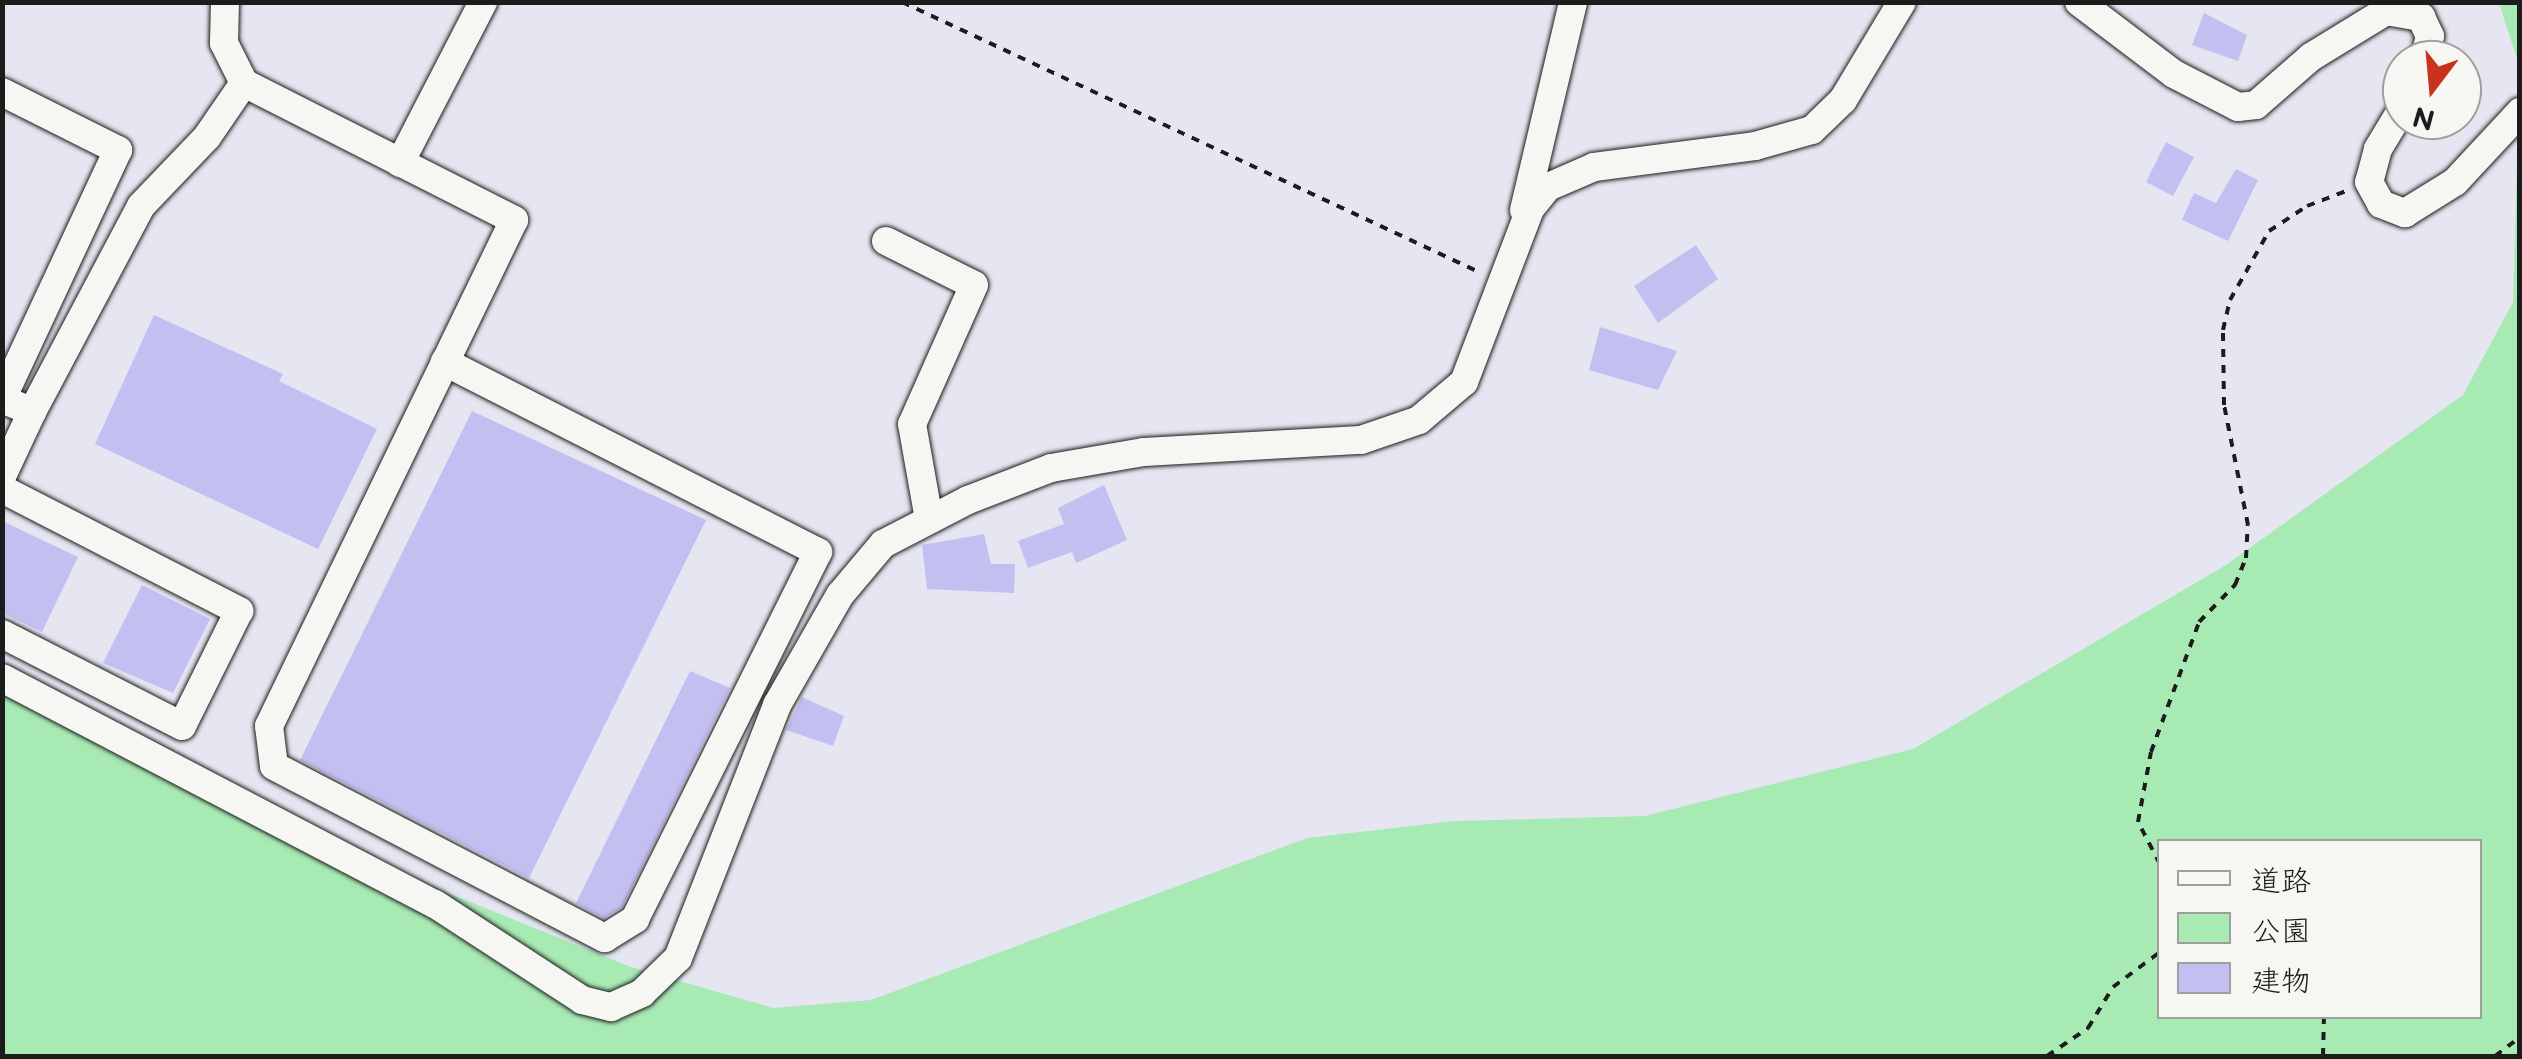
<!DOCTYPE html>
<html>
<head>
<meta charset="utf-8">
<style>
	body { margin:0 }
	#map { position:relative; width:2522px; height:1059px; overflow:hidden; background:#e6e6f2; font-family:"Balsamiq Sans","Klee One",sans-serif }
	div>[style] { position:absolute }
	.green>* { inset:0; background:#a8eab4 }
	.building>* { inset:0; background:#c2bff1 }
	.path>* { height:4px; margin-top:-2px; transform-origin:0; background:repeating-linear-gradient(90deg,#1c1c1c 0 8px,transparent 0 16px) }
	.roads { filter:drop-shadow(0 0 2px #1c1c1c) drop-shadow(0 0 2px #1c1c1c) }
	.minor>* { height:28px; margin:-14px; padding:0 14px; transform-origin:14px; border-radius:14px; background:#f6f6f2 }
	span { translate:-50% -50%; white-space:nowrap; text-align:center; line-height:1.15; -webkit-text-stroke:8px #f6f6f2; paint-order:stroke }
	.frame { position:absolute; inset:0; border:5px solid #1c1c1c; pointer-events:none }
	.legend { position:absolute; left:2157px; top:839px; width:325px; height:180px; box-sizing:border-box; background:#f6f6f2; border:2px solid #9f9f9c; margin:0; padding:12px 18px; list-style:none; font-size:30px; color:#1c1c1c }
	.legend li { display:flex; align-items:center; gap:20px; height:50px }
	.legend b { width:50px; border:2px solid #9f9f9c }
	.north { position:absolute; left:2382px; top:40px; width:100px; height:100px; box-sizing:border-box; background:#f6f6f2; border:2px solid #9f9f9c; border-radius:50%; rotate:196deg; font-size:28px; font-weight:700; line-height:40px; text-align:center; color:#1c1c1c }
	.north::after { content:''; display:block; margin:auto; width:35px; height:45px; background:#c8321e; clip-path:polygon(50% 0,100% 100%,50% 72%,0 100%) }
</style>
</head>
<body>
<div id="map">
	<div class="green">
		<div style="clip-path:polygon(2499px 3px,2519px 3px,2519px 65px)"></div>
		<div style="clip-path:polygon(evenodd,2519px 91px,2519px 1056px,3px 1056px,2px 694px,344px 851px,631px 967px,774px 1008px,871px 1000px,1307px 838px,1455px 821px,1645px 816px,1913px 749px,2226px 565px,2463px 395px,2513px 302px,2519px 91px,2160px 842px,2480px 842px,2480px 1016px,2160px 1016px,2160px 842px)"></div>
	</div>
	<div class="building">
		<div style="clip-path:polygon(2204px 13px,2247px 35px,2238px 61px,2192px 45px)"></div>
		<div style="clip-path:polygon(2166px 142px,2194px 157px,2173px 196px,2146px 182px)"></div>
		<div style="clip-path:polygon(2236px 169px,2258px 180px,2228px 241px,2182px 220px,2194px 193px,2216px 203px)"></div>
		<div style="clip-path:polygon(1696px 245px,1718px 279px,1658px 323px,1634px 286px)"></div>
		<div style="clip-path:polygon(154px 315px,283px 374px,279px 381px,377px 429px,318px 549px,95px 444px)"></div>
		<div style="clip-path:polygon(1600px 327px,1677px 351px,1658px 390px,1589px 370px)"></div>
		<div style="clip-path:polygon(472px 411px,706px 520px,529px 878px,300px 760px)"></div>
		<div style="clip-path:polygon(1104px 485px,1127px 540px,1076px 563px,1072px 552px,1028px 568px,1018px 541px,1064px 524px,1058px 508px)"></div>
		<div style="clip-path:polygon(2px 521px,78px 557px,42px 632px,2px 613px)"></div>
		<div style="clip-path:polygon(984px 534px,991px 564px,1015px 564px,1014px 593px,927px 589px,922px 545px)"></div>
		<div style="clip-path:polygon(142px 585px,210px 619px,173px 693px,103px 663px)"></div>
		<div style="clip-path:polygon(690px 671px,730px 688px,622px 907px,604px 918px,576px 903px)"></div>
		<div style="clip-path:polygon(802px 697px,844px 716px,833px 746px,786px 730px)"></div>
	</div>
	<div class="path">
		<div style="left:902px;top:2px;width:639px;rotate:25.08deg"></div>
		<div style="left:2160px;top:864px;width:47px;rotate:-117.6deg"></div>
		<div style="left:2138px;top:822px;width:71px;rotate:-79.5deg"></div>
		<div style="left:2151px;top:752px;width:139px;rotate:-69.7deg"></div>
		<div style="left:2199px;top:622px;width:52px;rotate:-45.8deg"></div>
		<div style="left:2235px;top:585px;width:29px;rotate:-68deg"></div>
		<div style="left:2246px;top:558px;width:33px;rotate:-87deg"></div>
		<div style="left:2248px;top:525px;width:122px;rotate:-101.3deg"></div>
		<div style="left:2224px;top:405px;width:75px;rotate:-90.8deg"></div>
		<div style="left:2223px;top:330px;width:31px;rotate:-77deg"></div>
		<div style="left:2230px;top:300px;width:79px;rotate:-60.5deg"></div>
		<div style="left:2269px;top:231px;width:45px;rotate:-33.3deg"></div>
		<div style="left:2307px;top:206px;width:45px;rotate:-20.9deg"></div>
		<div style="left:2047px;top:1056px;width:50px;rotate:-34.3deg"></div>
		<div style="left:2088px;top:1028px;width:48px;rotate:-58.6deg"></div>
		<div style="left:2113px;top:987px;width:59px;rotate:-36.7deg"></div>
		<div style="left:2323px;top:1056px;width:40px;rotate:-88.6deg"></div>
		<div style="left:2495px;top:1056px;width:31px;rotate:-37deg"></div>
	</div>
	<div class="roads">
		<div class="minor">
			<div style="left:225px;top:2px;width:41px;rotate:91.4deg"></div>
			<div style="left:224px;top:43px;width:45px;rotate:63.4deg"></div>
			<div style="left:2079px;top:2px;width:119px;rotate:37.2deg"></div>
			<div style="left:2174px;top:74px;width:72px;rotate:27.3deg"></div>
			<div style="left:2238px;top:107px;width:18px;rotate:-6deg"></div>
			<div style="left:2256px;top:105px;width:73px;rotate:-41.1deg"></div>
			<div style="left:2311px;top:57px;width:88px;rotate:-31.5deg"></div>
			<div style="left:2386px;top:11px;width:36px;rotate:10deg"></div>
			<div style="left:2421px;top:17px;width:21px;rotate:65deg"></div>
			<div style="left:2430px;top:36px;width:25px;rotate:104deg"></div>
			<div style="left:2px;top:92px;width:130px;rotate:26.6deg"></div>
			<div style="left:118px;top:150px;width:275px;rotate:115deg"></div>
			<div style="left:2402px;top:109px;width:47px;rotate:121deg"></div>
			<div style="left:2378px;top:149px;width:34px;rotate:105deg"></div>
			<div style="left:2369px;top:182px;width:25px;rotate:61deg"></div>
			<div style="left:2381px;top:204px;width:26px;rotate:21deg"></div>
			<div style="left:2405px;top:213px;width:59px;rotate:-31.8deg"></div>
			<div style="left:2455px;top:182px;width:96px;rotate:-47.1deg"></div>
			<div style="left:400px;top:163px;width:181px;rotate:-62.7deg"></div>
			<div style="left:1524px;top:210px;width:214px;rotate:-76.7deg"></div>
			<div style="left:886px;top:241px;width:98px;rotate:26.6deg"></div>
			<div style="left:974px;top:285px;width:152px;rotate:114deg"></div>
			<div style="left:912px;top:424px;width:97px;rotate:79.9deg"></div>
			<div style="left:2px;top:399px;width:33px;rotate:23deg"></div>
			<div style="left:32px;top:412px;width:233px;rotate:-62.1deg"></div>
			<div style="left:141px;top:206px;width:95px;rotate:-46.3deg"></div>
			<div style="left:207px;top:137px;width:65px;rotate:-55.6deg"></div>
			<div style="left:244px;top:83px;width:303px;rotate:26.9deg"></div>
			<div style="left:514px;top:220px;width:562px;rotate:115.84deg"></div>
			<div style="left:269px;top:726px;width:40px;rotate:82.9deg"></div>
			<div style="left:274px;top:766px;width:373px;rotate:27.5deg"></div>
			<div style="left:605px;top:938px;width:36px;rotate:-32deg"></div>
			<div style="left:635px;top:919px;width:410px;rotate:-63.5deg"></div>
			<div style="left:818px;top:552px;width:419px;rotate:-153deg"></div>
			<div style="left:2px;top:476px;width:71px;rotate:-64.9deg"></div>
			<div style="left:2px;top:489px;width:267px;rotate:27.2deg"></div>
			<div style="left:239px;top:611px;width:128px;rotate:116.4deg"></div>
			<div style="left:182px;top:726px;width:202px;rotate:-152.9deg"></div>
			<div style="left:2px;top:678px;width:488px;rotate:27.6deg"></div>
			<div style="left:435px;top:904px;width:176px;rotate:33.1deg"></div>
			<div style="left:582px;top:1000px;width:30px;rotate:14deg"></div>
			<div style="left:611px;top:1007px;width:34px;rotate:-24deg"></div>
			<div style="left:642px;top:993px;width:50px;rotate:-44.2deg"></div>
			<div style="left:678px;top:958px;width:272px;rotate:-68.6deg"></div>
			<div style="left:777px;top:705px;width:127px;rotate:-60.2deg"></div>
			<div style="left:840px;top:595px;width:67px;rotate:-49.9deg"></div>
			<div style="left:883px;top:544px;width:96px;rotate:-27.4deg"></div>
			<div style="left:968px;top:500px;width:89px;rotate:-21.1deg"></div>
			<div style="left:1051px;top:468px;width:94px;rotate:-9.8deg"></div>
			<div style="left:1144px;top:452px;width:217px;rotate:-3.2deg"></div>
			<div style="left:1361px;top:440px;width:61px;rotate:-19deg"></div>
			<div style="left:1419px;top:420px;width:59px;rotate:-40.2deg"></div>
			<div style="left:1464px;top:382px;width:185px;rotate:-69.1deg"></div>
			<div style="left:1530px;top:209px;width:28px;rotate:-51deg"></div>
			<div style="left:1548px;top:187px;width:50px;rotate:-23.5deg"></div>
			<div style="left:1594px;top:167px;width:162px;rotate:-7.4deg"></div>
			<div style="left:1755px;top:146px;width:59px;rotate:-15.7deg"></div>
			<div style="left:1812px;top:130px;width:43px;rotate:-44.1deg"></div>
			<div style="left:1843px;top:100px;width:114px;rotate:-59deg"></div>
		</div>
	</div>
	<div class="frame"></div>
	<ul class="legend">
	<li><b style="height:12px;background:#f6f6f2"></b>道路</li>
	<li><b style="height:28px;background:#a8eab4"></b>公園</li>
	<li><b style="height:28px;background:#c2bff1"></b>建物</li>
	</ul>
	<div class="north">N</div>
</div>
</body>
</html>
